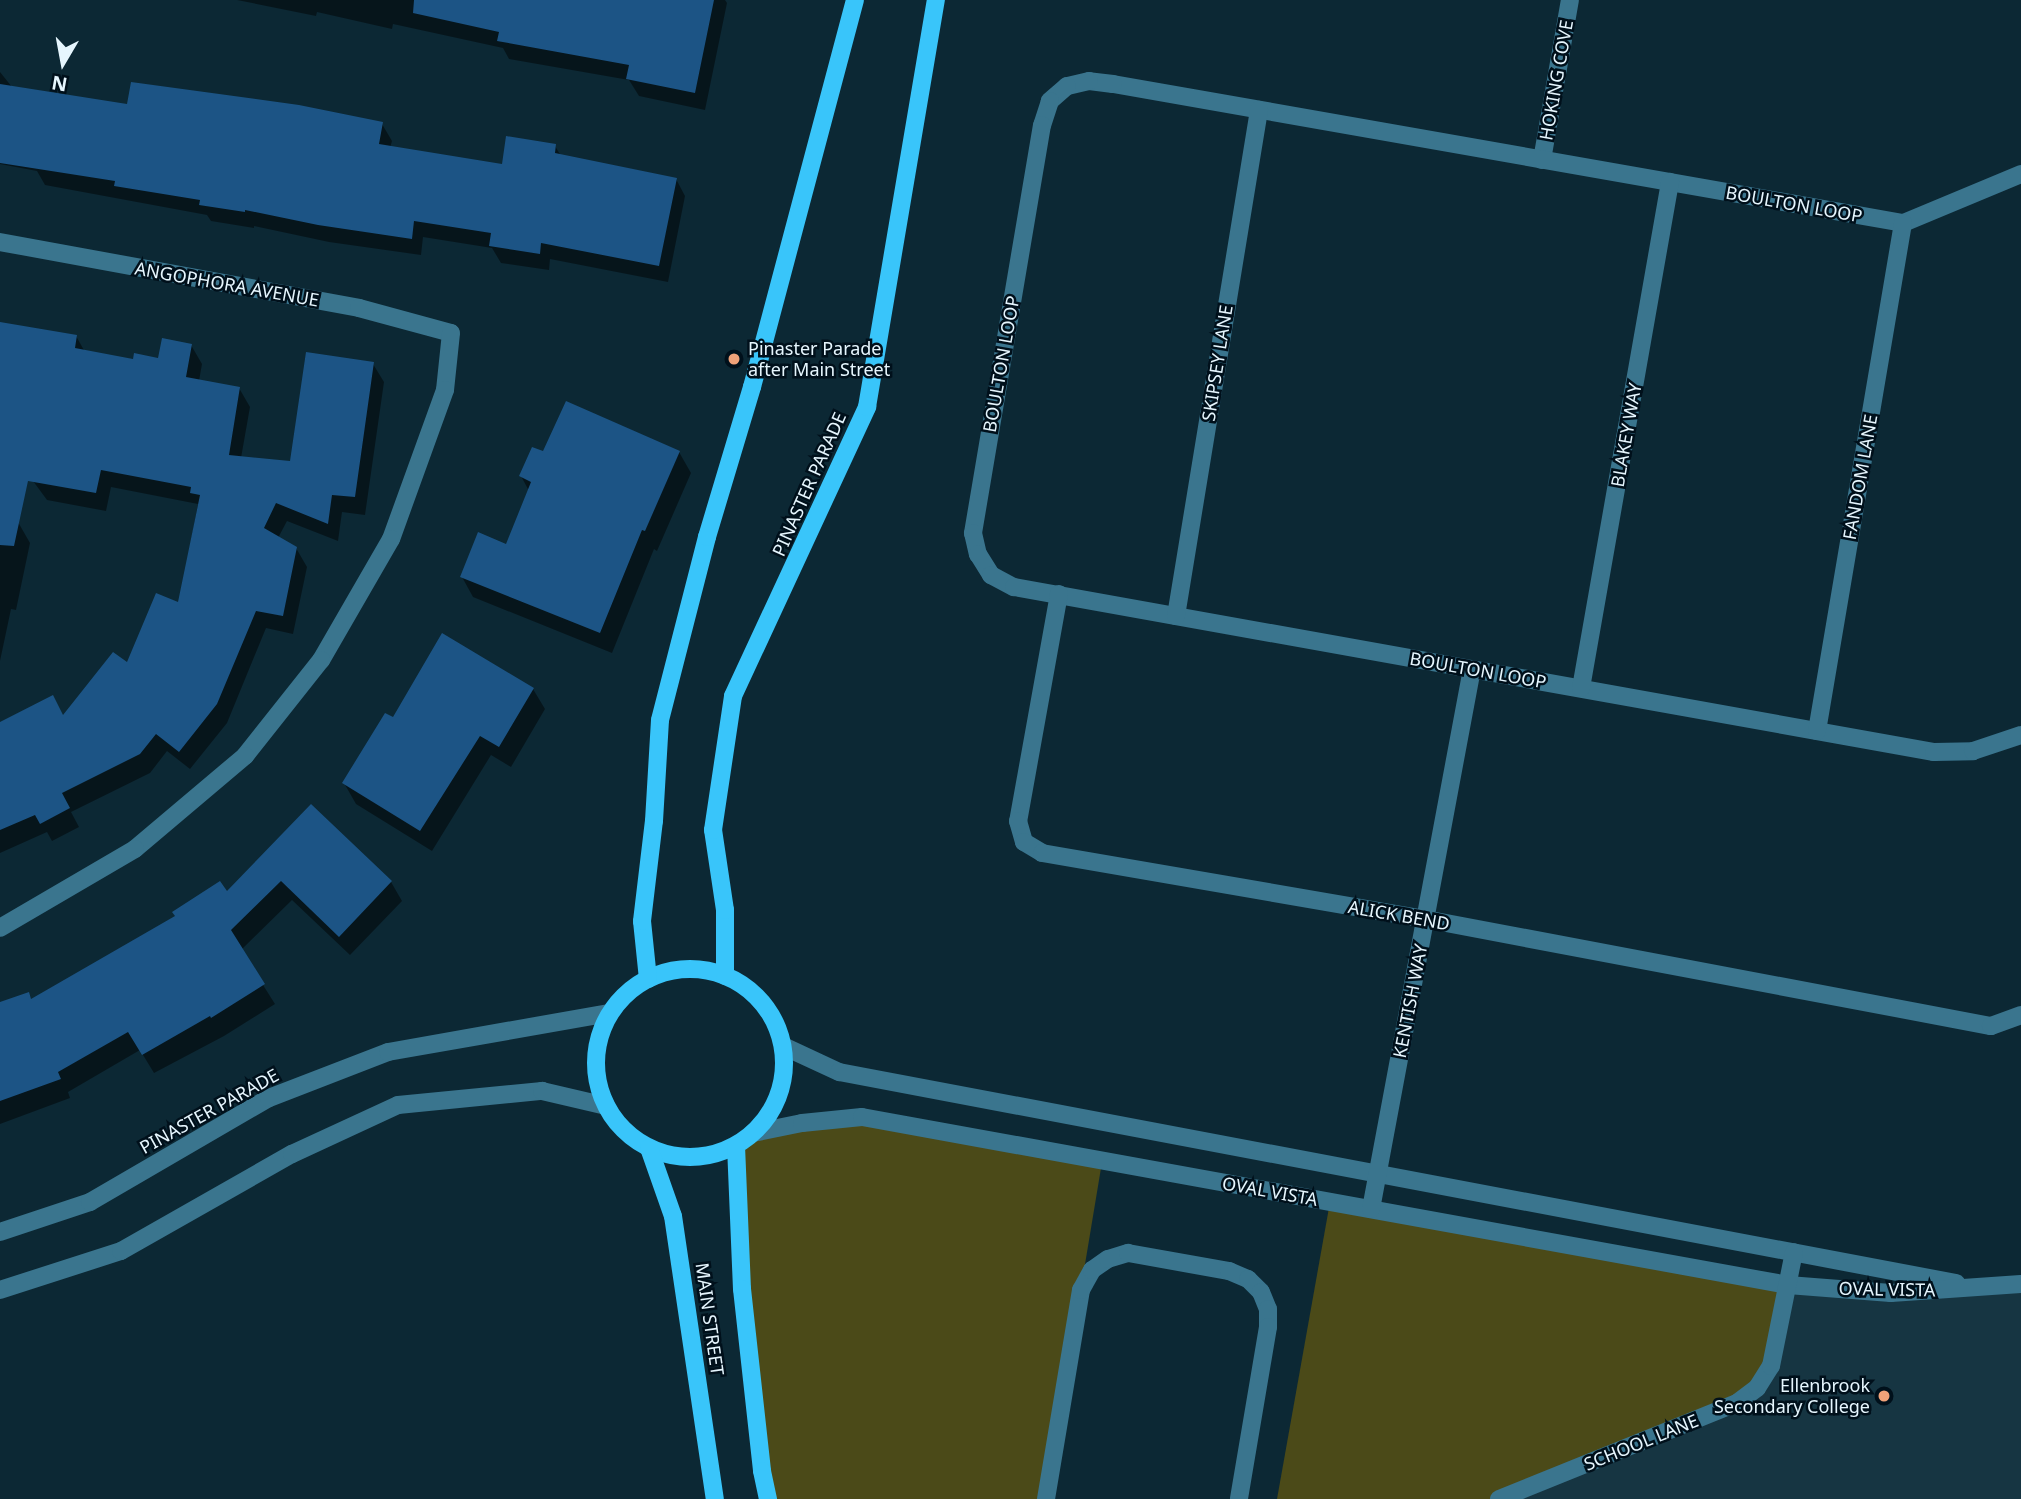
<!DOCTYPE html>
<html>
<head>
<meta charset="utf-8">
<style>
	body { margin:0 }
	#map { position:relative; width:2021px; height:1499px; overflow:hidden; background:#0c2834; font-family:"Noto Sans",sans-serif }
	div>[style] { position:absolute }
	.built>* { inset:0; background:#163542 }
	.green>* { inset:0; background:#4b4a18 }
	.shadow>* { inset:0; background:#0007 }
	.building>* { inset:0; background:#1c5485 }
	.minor>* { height:18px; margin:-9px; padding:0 9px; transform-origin:9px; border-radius:9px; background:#3a758e }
	.major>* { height:18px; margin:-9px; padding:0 9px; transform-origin:9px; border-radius:9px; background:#39c5fa }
	.major>.ring { margin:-9px; padding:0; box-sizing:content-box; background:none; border:18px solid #39c5fa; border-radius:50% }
	.dots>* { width:19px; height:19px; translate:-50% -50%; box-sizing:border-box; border:4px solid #00101b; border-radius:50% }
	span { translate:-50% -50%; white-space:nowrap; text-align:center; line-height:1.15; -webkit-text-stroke:5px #00101b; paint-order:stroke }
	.street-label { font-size:18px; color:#e6f6fe }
	.poi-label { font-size:18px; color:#e6f6fe }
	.left { translate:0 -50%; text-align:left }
	.right { translate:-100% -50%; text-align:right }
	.north { position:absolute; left:28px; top:28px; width:70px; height:70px; -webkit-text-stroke:5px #00101b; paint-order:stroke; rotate:190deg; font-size:19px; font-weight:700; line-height:28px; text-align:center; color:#e6f6fe }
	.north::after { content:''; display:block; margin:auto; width:24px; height:32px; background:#e6f6fe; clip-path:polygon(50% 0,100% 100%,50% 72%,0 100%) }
</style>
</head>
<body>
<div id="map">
	<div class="built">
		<div style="clip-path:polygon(2021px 1284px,2021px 1499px,1499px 1499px,1788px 1285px)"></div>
	</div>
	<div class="green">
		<div style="clip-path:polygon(862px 1117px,1102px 1162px,1046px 1499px,768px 1499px,736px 1146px,753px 1133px)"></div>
		<div style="clip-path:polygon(1330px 1202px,1788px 1285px,1757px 1388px,1499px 1499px,1277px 1499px)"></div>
	</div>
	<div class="shadow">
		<div style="clip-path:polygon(237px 0,725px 0,727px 3px,705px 110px,639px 96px,629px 80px,509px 59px,503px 48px,393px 24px,392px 29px,317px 12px,316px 16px)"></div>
		<div style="clip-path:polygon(0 72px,12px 87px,129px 106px,382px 124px,392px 141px,390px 148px,503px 166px,555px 146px,561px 156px,676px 179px,685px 196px,668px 282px,550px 259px,549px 270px,501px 263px,492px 248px,423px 237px,421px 255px,329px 242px,254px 226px,254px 228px,211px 221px,207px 215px,45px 185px,37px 171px,0 164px)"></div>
		<div style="clip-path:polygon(0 324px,76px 336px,85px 352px,135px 361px,160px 360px,191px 345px,202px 364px,199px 381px,239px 388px,250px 407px,241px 458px,292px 463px,373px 364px,384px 382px,365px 515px,342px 512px,338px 541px,287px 521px,278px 538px,296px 548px,307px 567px,293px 634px,266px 628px,227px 723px,190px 769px,167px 751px,150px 773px,71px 812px,79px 827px,52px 841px,47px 832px,0 853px,0 724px,64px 717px,128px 665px,179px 605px,198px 504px,111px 487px,106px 511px,47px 500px,0 436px)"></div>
		<div style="clip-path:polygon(679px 452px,691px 473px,657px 551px,654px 549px,612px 653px,473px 597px,462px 577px,507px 546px,529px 491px,521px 476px,544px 454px)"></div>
		<div style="clip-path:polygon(0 519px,18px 522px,30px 543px,16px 610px,11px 609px,0 661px)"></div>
		<div style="clip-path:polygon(533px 689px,545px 709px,511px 767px,491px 755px,432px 851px,356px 804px,344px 783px,393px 720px)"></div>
		<div style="clip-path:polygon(311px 806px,391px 882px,402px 901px,350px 955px,292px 900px,241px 950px,275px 1004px,224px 1036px,154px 1073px,140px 1050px,68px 1092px,70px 1098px,0 1124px,0 1004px,32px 1001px,227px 894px)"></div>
	</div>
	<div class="building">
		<div style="clip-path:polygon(414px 0,714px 0,695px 93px,626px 79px,629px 65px,497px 41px,499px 32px,413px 13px)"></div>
		<div style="clip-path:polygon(131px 82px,299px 105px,383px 122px,379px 144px,502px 164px,506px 136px,556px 144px,555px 153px,677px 178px,659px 266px,541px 243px,540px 254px,489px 246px,491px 233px,414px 221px,412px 239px,318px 225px,245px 210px,245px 212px,199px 205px,200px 200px,114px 186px,115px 181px,0 163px,0 84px,127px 104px)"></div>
		<div style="clip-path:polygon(0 322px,77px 335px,75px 348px,133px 359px,134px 353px,158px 358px,162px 338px,192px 344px,186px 377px,240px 387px,229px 455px,290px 461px,306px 352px,374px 362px,355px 497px,332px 495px,328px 524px,276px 503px,264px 528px,297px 547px,283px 616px,256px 611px,217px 704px,179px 752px,156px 734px,140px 754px,62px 793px,70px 808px,40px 824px,35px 815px,0 830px,0 722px,53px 695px,63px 715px,113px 652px,127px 662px,156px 593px,178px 602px,200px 495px,190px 493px,191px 487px,101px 470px,96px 493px,28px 481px,14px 546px,0 545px)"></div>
		<div style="clip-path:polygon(566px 401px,680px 451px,645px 531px,642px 530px,600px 633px,460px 577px,478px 532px,506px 544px,531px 482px,519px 476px,532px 447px,543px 451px)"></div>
		<div style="clip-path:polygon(442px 633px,534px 688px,499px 747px,480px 736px,420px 831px,342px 783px,385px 713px,393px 717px)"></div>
		<div style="clip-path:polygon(311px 804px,392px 881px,339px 937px,281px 881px,231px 930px,265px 984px,211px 1018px,210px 1016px,142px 1055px,128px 1032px,58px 1072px,61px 1079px,0 1101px,0 1002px,29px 992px,31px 999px,175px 916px,172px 912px,220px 881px,227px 891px)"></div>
	</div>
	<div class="minor">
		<div style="left:1542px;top:160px;width:162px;rotate:-80.1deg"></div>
		<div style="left:2021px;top:174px;width:128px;rotate:157.4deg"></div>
		<div style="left:1903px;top:223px;width:802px;rotate:-170.02deg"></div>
		<div style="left:1113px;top:84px;width:24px;rotate:-173deg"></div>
		<div style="left:1089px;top:81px;width:23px;rotate:167deg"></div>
		<div style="left:1067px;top:86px;width:23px;rotate:139deg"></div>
		<div style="left:1050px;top:101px;width:25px;rotate:108deg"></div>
		<div style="left:1042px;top:125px;width:414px;rotate:99.6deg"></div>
		<div style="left:973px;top:533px;width:22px;rotate:77deg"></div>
		<div style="left:978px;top:554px;width:25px;rotate:58deg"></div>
		<div style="left:991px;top:575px;width:26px;rotate:28deg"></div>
		<div style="left:1014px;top:587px;width:935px;rotate:10.17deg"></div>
		<div style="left:1934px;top:752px;width:39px;rotate:-1deg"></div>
		<div style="left:1973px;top:751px;width:51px;rotate:-18.4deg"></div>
		<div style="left:0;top:242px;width:365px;rotate:10.4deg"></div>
		<div style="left:359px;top:308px;width:95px;rotate:15.2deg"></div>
		<div style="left:451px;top:333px;width:57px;rotate:96deg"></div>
		<div style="left:445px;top:390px;width:158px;rotate:109.9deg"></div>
		<div style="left:391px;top:539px;width:140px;rotate:120deg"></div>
		<div style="left:321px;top:660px;width:122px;rotate:128.4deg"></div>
		<div style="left:245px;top:756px;width:144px;rotate:139.8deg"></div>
		<div style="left:135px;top:849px;width:156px;rotate:149.7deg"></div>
		<div style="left:1059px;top:594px;width:231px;rotate:100.2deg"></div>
		<div style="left:1018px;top:821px;width:22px;rotate:74deg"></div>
		<div style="left:1024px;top:842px;width:21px;rotate:31deg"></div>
		<div style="left:1042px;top:853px;width:389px;rotate:9.8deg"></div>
		<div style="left:1425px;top:919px;width:576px;rotate:10.71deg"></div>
		<div style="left:1991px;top:1026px;width:32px;rotate:-20deg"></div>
		<div style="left:1176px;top:616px;width:513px;rotate:-80.68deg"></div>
		<div style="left:1581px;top:688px;width:514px;rotate:-80.02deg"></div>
		<div style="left:1817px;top:731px;width:515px;rotate:-80.39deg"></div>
		<div style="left:783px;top:1046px;width:62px;rotate:24.9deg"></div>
		<div style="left:839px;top:1072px;width:1137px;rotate:10.7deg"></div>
		<div style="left:753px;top:1133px;width:50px;rotate:-11.5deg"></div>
		<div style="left:802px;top:1123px;width:60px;rotate:-5.7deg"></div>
		<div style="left:862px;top:1117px;width:941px;rotate:10.28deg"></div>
		<div style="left:1788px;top:1285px;width:103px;rotate:4.4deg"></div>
		<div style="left:1891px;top:1293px;width:130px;rotate:-4deg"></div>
		<div style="left:1371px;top:1209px;width:549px;rotate:-79.41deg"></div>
		<div style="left:0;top:1232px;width:95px;rotate:-18.4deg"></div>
		<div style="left:90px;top:1202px;width:207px;rotate:-30.2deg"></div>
		<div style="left:269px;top:1098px;width:128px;rotate:-21.1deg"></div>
		<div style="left:388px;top:1052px;width:224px;rotate:-10deg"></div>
		<div style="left:0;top:1290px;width:127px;rotate:-17.9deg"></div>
		<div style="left:121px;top:1251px;width:197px;rotate:-29.6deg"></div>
		<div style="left:292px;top:1154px;width:117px;rotate:-24.8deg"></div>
		<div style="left:398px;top:1105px;width:145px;rotate:-5.6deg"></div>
		<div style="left:542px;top:1091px;width:66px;rotate:13.2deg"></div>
		<div style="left:1046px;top:1499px;width:212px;rotate:-80.5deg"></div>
		<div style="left:1081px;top:1290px;width:23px;rotate:-61deg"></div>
		<div style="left:1092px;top:1270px;width:19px;rotate:-35deg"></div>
		<div style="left:1108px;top:1259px;width:21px;rotate:-17deg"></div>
		<div style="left:1128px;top:1253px;width:103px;rotate:10.1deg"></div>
		<div style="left:1229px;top:1271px;width:21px;rotate:23deg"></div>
		<div style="left:1248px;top:1279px;width:18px;rotate:45deg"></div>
		<div style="left:1261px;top:1292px;width:18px;rotate:68deg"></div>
		<div style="left:1268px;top:1309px;width:18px;rotate:90deg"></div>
		<div style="left:1268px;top:1327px;width:174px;rotate:99.6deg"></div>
		<div style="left:1499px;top:1499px;width:257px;rotate:-22deg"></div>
		<div style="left:1737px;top:1403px;width:25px;rotate:-37deg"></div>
		<div style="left:1757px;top:1388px;width:26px;rotate:-58deg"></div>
		<div style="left:1771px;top:1366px;width:116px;rotate:-78.6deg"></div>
	</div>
	<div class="major">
		<div class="ring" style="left:596px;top:969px;width:170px;height:170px"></div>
		<div style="left:725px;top:976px;width:66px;rotate:-90deg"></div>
		<div style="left:725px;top:910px;width:81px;rotate:-98.5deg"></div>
		<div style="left:713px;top:830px;width:135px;rotate:-81.5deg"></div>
		<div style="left:733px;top:696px;width:319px;rotate:-65.1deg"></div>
		<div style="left:867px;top:407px;width:413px;rotate:-80.4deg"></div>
		<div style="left:648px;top:979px;width:58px;rotate:-95.9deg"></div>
		<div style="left:642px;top:921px;width:101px;rotate:-83.2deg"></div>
		<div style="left:654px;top:821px;width:101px;rotate:-86.6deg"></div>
		<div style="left:660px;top:720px;width:189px;rotate:-75.6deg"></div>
		<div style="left:707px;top:537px;width:157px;rotate:-73.3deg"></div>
		<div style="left:752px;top:387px;width:400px;rotate:-75.1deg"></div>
		<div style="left:736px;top:1146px;width:143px;rotate:87.6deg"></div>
		<div style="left:742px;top:1289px;width:183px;rotate:83.7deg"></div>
		<div style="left:762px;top:1471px;width:29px;rotate:78deg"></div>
		<div style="left:649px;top:1148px;width:72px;rotate:70.6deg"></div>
		<div style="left:673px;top:1216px;width:286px;rotate:81.6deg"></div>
	</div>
	<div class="dots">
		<div style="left:734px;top:359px;background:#f0a279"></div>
		<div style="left:1884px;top:1396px;background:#f0a279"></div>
	</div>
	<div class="street-label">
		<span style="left:1556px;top:80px;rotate:-80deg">HOKING COVE</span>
		<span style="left:1794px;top:204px;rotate:10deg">BOULTON LOOP</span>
		<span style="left:227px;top:284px;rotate:10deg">ANGOPHORA AVENUE</span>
		<span style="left:1217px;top:363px;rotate:-81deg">SKIPSEY LANE</span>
		<span style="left:1001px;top:364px;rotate:-80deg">BOULTON LOOP</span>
		<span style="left:1626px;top:435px;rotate:-80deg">BLAKEY WAY</span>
		<span style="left:1860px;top:477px;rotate:-80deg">FANDOM LANE</span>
		<span style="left:809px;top:484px;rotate:-66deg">PINASTER PARADE</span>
		<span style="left:1478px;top:670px;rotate:10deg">BOULTON LOOP</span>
		<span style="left:1399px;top:915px;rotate:10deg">ALICK BEND</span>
		<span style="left:1410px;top:1001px;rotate:-79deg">KENTISH WAY</span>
		<span style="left:209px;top:1111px;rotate:-29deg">PINASTER PARADE</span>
		<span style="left:1270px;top:1191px;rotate:10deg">OVAL VISTA</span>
		<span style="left:1887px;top:1289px;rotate:1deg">OVAL VISTA</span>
		<span style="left:710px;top:1319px;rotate:82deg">MAIN STREET</span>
		<span style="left:1641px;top:1442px;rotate:-22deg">SCHOOL LANE</span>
	</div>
	<div class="poi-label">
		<span class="left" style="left:748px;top:359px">Pinaster Parade<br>after Main Street</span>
		<span class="right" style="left:1870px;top:1396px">Ellenbrook<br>Secondary College</span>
	</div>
	<div class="north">N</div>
</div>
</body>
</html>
